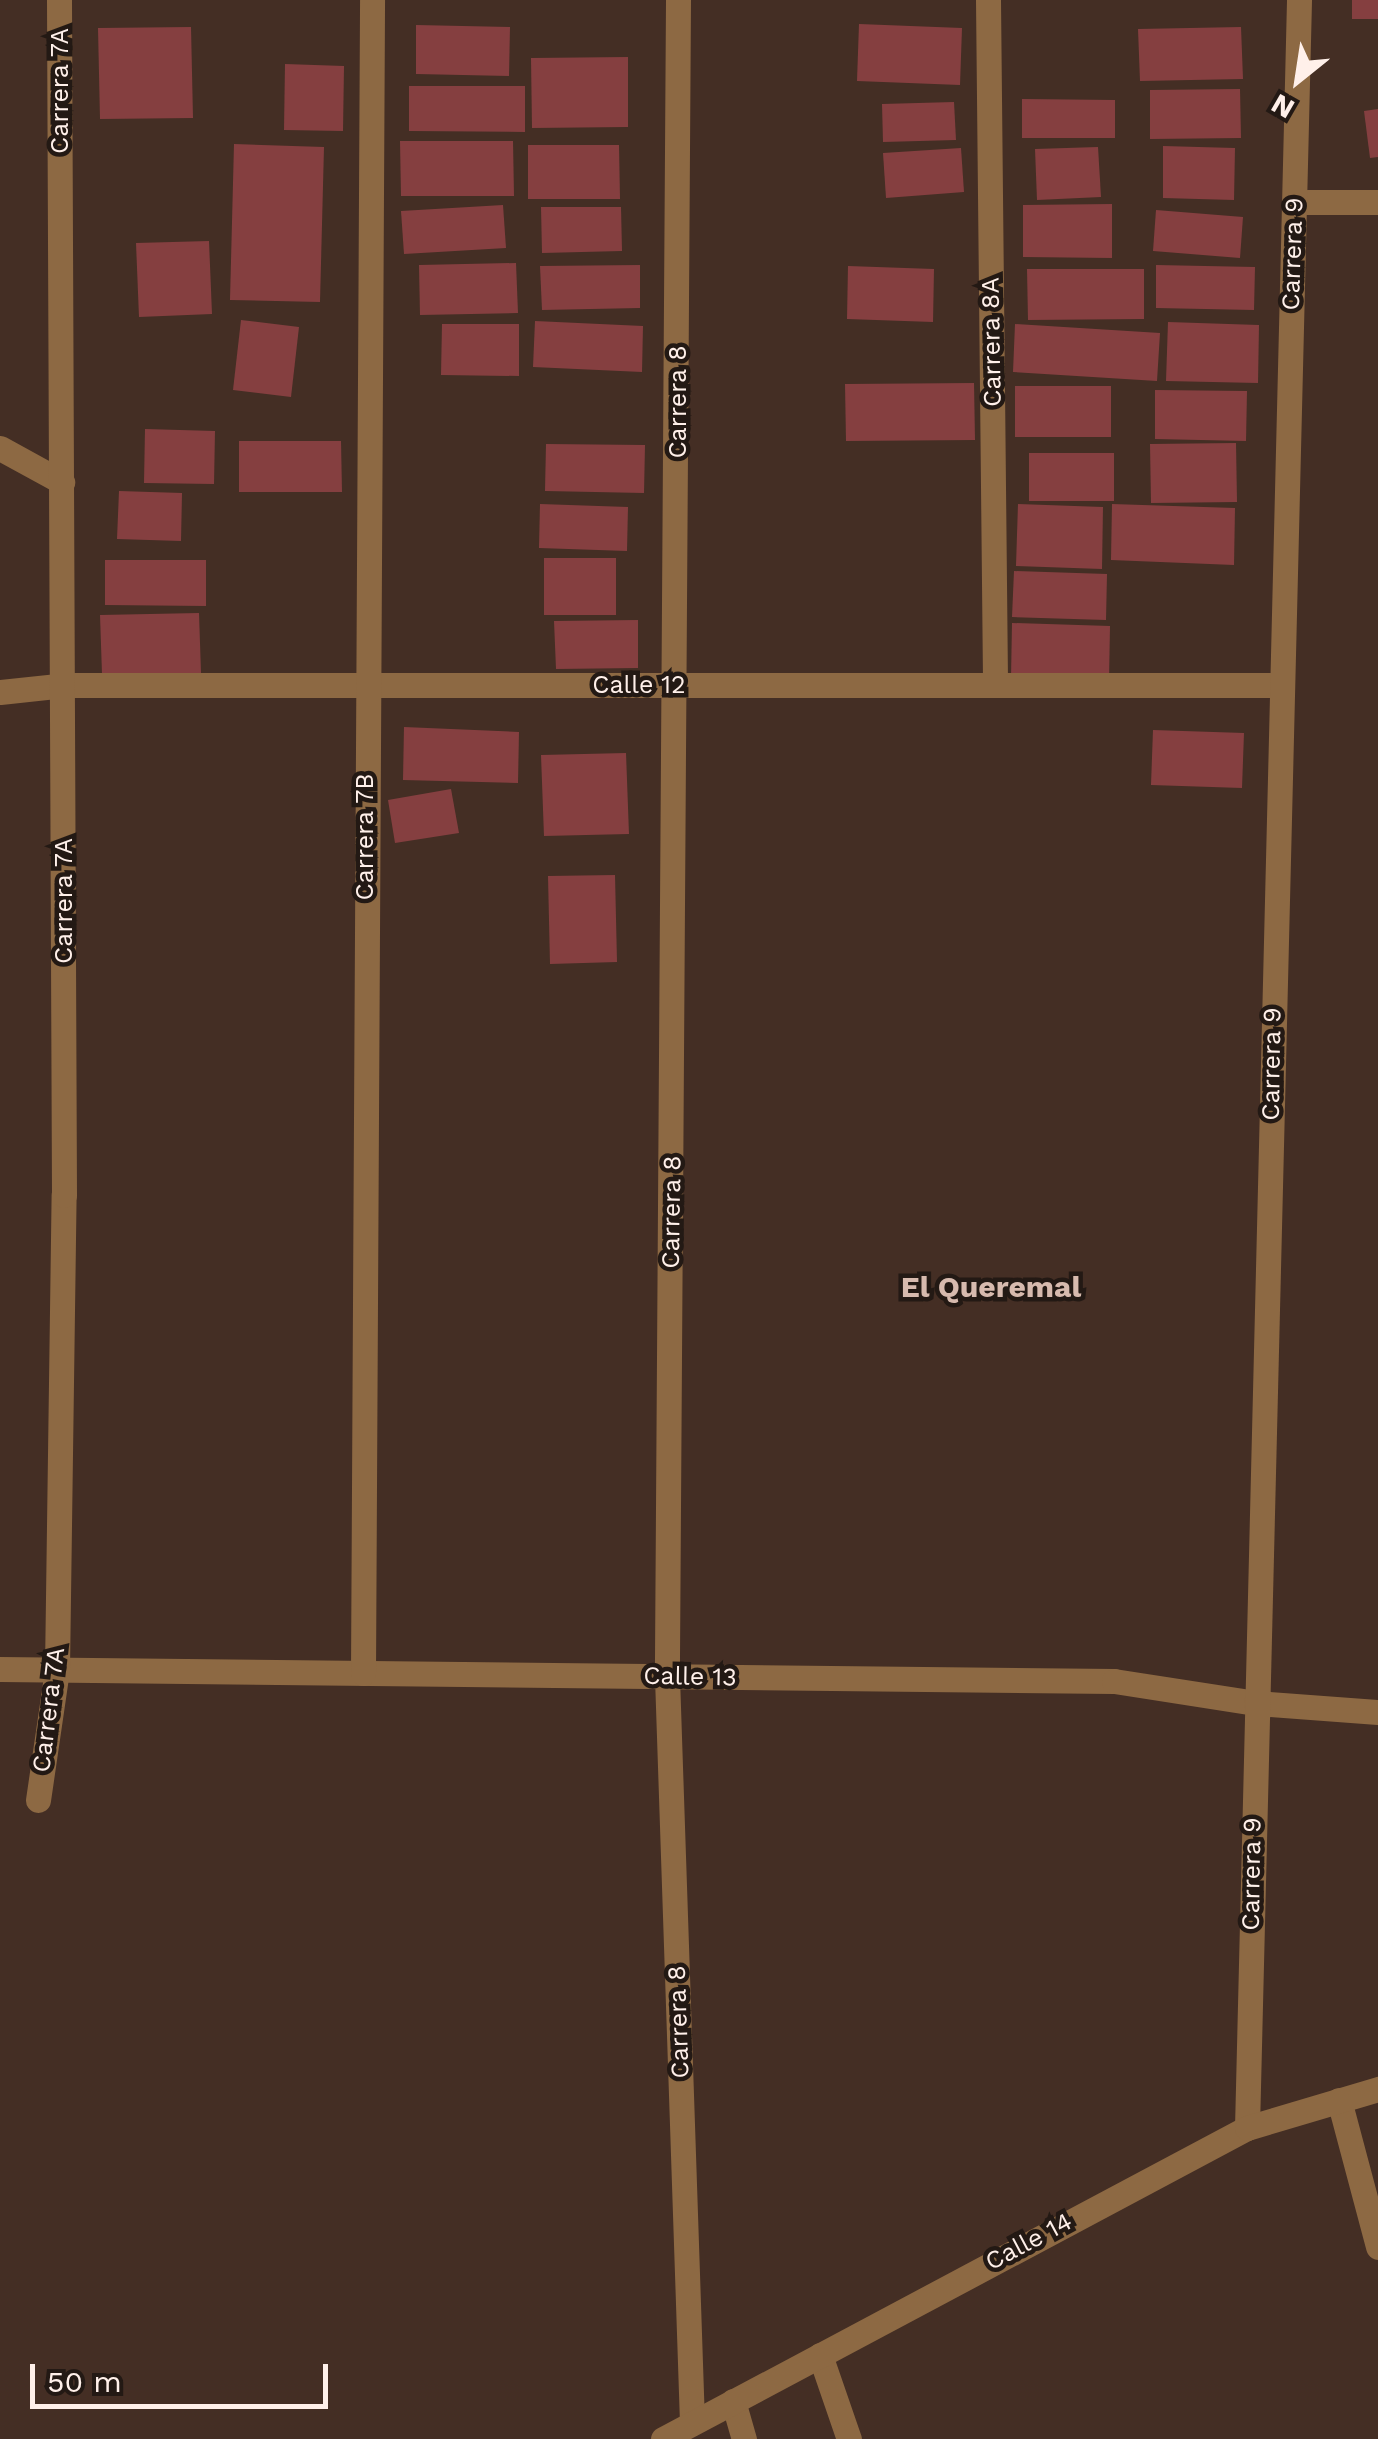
<!DOCTYPE html>
<html>
<head>
<meta charset="utf-8">
<style>
	body { margin:0 }
	#map { position:relative; width:1378px; height:2439px; overflow:hidden; background:#442e24; font-family:"Work Sans",sans-serif }
	div>[style] { position:absolute }
	.building>* { inset:0; background:#853f40 }
	.minor>* { height:25px; margin:-12.5px; padding:0 12.5px; transform-origin:12.5px; border-radius:12.5px; background:#8d6943 }
	.tertiary>* { height:25px; margin:-12.5px; padding:0 12.5px; transform-origin:12.5px; border-radius:12.5px; background:#8d6943 }
	span { translate:-50% -50%; white-space:nowrap; text-align:center; line-height:1.15; -webkit-text-stroke:9px #231914; paint-order:stroke }
	.street-label { font-size:25px; color:#fff0ea }
	.quarter-label { font-size:30px; color:#d7baae; font-weight:700 }
	.north { position:absolute; left:1248px; top:30px; width:100px; height:100px; -webkit-text-stroke:8px #231914; paint-order:stroke; rotate:210deg; font-size:28px; font-weight:700; line-height:40px; text-align:center; color:#fff0ea }
	.north::after { content:''; display:block; margin:auto; width:35px; height:45px; background:#fff0ea; clip-path:polygon(50% 0,100% 100%,50% 72%,0 100%) }
	.scale { position:absolute; left:30px; top:2364px; width:298px; height:45px; box-sizing:border-box; border:5px solid #fff0ea; border-top:0; padding-left:12px; font-size:30px; line-height:35px; white-space:nowrap; color:#fff0ea; -webkit-text-stroke:8px #231914; paint-order:stroke }
</style>
</head>
<body>
<div id="map">
	<div class="building">
		<div style="clip-path:polygon(1352px 0,1378px 0,1378px 19px,1352px 19px)"></div>
		<div style="clip-path:polygon(859px 24px,962px 28px,960px 85px,857px 81px)"></div>
		<div style="clip-path:polygon(416px 25px,510px 27px,509px 76px,416px 74px)"></div>
		<div style="clip-path:polygon(191px 27px,193px 118px,100px 119px,98px 28px)"></div>
		<div style="clip-path:polygon(1241px 27px,1243px 79px,1140px 81px,1138px 29px)"></div>
		<div style="clip-path:polygon(628px 57px,628px 127px,532px 128px,531px 58px)"></div>
		<div style="clip-path:polygon(285px 64px,344px 66px,343px 131px,284px 130px)"></div>
		<div style="clip-path:polygon(409px 86px,525px 86px,525px 132px,409px 131px)"></div>
		<div style="clip-path:polygon(1240px 89px,1241px 138px,1150px 139px,1150px 90px)"></div>
		<div style="clip-path:polygon(1022px 99px,1115px 100px,1115px 138px,1022px 138px)"></div>
		<div style="clip-path:polygon(954px 102px,956px 140px,883px 142px,882px 104px)"></div>
		<div style="clip-path:polygon(1378px 109px,1378px 157px,1370px 158px,1364px 111px)"></div>
		<div style="clip-path:polygon(400px 141px,513px 141px,514px 196px,401px 196px)"></div>
		<div style="clip-path:polygon(234px 144px,324px 147px,320px 302px,230px 300px)"></div>
		<div style="clip-path:polygon(528px 145px,619px 145px,620px 199px,528px 199px)"></div>
		<div style="clip-path:polygon(1163px 146px,1235px 148px,1234px 200px,1163px 198px)"></div>
		<div style="clip-path:polygon(1098px 147px,1101px 197px,1037px 200px,1035px 149px)"></div>
		<div style="clip-path:polygon(961px 148px,964px 192px,886px 198px,883px 153px)"></div>
		<div style="clip-path:polygon(1112px 204px,1112px 258px,1023px 257px,1023px 205px)"></div>
		<div style="clip-path:polygon(503px 205px,506px 248px,404px 254px,401px 211px)"></div>
		<div style="clip-path:polygon(541px 207px,621px 207px,622px 251px,542px 253px)"></div>
		<div style="clip-path:polygon(1156px 210px,1243px 217px,1240px 258px,1153px 251px)"></div>
		<div style="clip-path:polygon(209px 241px,212px 314px,139px 317px,136px 243px)"></div>
		<div style="clip-path:polygon(516px 263px,518px 313px,420px 315px,419px 265px)"></div>
		<div style="clip-path:polygon(640px 265px,640px 308px,542px 310px,540px 266px)"></div>
		<div style="clip-path:polygon(1156px 265px,1255px 267px,1254px 310px,1156px 308px)"></div>
		<div style="clip-path:polygon(848px 266px,934px 269px,933px 322px,847px 319px)"></div>
		<div style="clip-path:polygon(1027px 269px,1144px 269px,1144px 319px,1028px 320px)"></div>
		<div style="clip-path:polygon(241px 320px,299px 327px,291px 397px,233px 390px)"></div>
		<div style="clip-path:polygon(535px 321px,643px 326px,642px 372px,533px 367px)"></div>
		<div style="clip-path:polygon(1168px 322px,1259px 325px,1258px 383px,1166px 381px)"></div>
		<div style="clip-path:polygon(442px 324px,519px 324px,519px 376px,441px 375px)"></div>
		<div style="clip-path:polygon(1015px 324px,1160px 333px,1157px 381px,1013px 372px)"></div>
		<div style="clip-path:polygon(974px 383px,975px 440px,846px 441px,845px 384px)"></div>
		<div style="clip-path:polygon(1015px 386px,1111px 386px,1111px 437px,1015px 437px)"></div>
		<div style="clip-path:polygon(1155px 390px,1247px 391px,1246px 441px,1155px 439px)"></div>
		<div style="clip-path:polygon(145px 429px,215px 431px,214px 484px,144px 483px)"></div>
		<div style="clip-path:polygon(239px 441px,341px 441px,342px 492px,239px 492px)"></div>
		<div style="clip-path:polygon(1236px 443px,1237px 502px,1151px 503px,1150px 444px)"></div>
		<div style="clip-path:polygon(546px 444px,645px 445px,644px 493px,545px 491px)"></div>
		<div style="clip-path:polygon(1029px 453px,1114px 453px,1114px 501px,1029px 501px)"></div>
		<div style="clip-path:polygon(119px 491px,182px 493px,181px 541px,117px 539px)"></div>
		<div style="clip-path:polygon(540px 504px,628px 507px,627px 551px,539px 548px)"></div>
		<div style="clip-path:polygon(1018px 504px,1103px 507px,1102px 569px,1016px 566px)"></div>
		<div style="clip-path:polygon(1112px 504px,1235px 508px,1234px 565px,1111px 560px)"></div>
		<div style="clip-path:polygon(544px 558px,616px 558px,616px 615px,544px 615px)"></div>
		<div style="clip-path:polygon(105px 560px,206px 560px,206px 606px,105px 605px)"></div>
		<div style="clip-path:polygon(1014px 571px,1107px 574px,1106px 620px,1012px 617px)"></div>
		<div style="clip-path:polygon(199px 613px,201px 673px,102px 674px,100px 615px)"></div>
		<div style="clip-path:polygon(638px 620px,638px 668px,556px 669px,554px 621px)"></div>
		<div style="clip-path:polygon(1012px 623px,1110px 626px,1109px 681px,1011px 678px)"></div>
		<div style="clip-path:polygon(404px 727px,519px 732px,518px 783px,403px 780px)"></div>
		<div style="clip-path:polygon(1153px 730px,1244px 733px,1242px 788px,1151px 785px)"></div>
		<div style="clip-path:polygon(626px 753px,629px 834px,544px 836px,541px 755px)"></div>
		<div style="clip-path:polygon(451px 789px,459px 833px,395px 843px,388px 800px)"></div>
		<div style="clip-path:polygon(615px 875px,617px 962px,550px 964px,548px 876px)"></div>
	</div>
	<div class="minor">
		<div style="left:678px;top:0;width:1677px;rotate:90.38deg"></div>
		<div style="left:667px;top:1677px;width:746px;rotate:88.08deg"></div>
		<div style="left:988px;top:0;width:685px;rotate:89.41deg"></div>
		<div style="left:1295px;top:202px;width:83px"></div>
		<div style="left:0;top:448px;width:71px;rotate:28.7deg"></div>
		<div style="left:0;top:692px;width:65px;rotate:-6.1deg"></div>
		<div style="left:65px;top:685px;width:1213px"></div>
		<div style="left:0;top:1669px;width:1114px;rotate:0.62deg"></div>
		<div style="left:1114px;top:1681px;width:144px;rotate:8.8deg"></div>
		<div style="left:1256px;top:1703px;width:122px;rotate:4.2deg"></div>
		<div style="left:363px;top:1673px;width:1673px;rotate:-89.69deg"></div>
		<div style="left:38px;top:1800px;width:132px;rotate:-81.7deg"></div>
		<div style="left:57px;top:1669px;width:474px;rotate:-89.2deg"></div>
		<div style="left:64px;top:1195px;width:1195px;rotate:-90.24deg"></div>
		<div style="left:1339px;top:2100px;width:152px;rotate:75.1deg"></div>
		<div style="left:1247px;top:2128px;width:2129px;rotate:-88.6deg"></div>
		<div style="left:820px;top:2355px;width:89px;rotate:71deg"></div>
		<div style="left:733px;top:2401px;width:40px;rotate:74deg"></div>
	</div>
	<div class="tertiary">
		<div style="left:663px;top:2439px;width:662px;rotate:-28.04deg"></div>
		<div style="left:1247px;top:2128px;width:137px;rotate:-16.6deg"></div>
	</div>
	<div class="street-label">
		<span style="left:60px;top:91px;rotate:-90deg">Carrera 7A</span>
		<span style="left:1293px;top:254px;rotate:-88deg">Carrera 9</span>
		<span style="left:992px;top:342px;rotate:-91deg">Carrera 8A</span>
		<span style="left:678px;top:402px;rotate:-90deg">Carrera 8</span>
		<span style="left:639px;top:685px">Calle 12</span>
		<span style="left:365px;top:837px;rotate:-90deg">Carrera 7B</span>
		<span style="left:64px;top:901px;rotate:-90deg">Carrera 7A</span>
		<span style="left:1272px;top:1064px;rotate:-89deg">Carrera 9</span>
		<span style="left:672px;top:1212px;rotate:-89deg">Carrera 8</span>
		<span style="left:690px;top:1677px;rotate:1deg">Calle 13</span>
		<span style="left:49px;top:1710px;rotate:-83deg">Carrera 7A</span>
		<span style="left:1252px;top:1874px;rotate:-89deg">Carrera 9</span>
		<span style="left:679px;top:2022px;rotate:-92deg">Carrera 8</span>
		<span style="left:1029px;top:2242px;rotate:-28deg">Calle 14</span>
	</div>
	<div class="quarter-label">
		<span style="left:991px;top:1287px">El Queremal</span>
	</div>
	<div class="north">N</div>
	<div class="scale">50 m</div>
</div>
</body>
</html>
